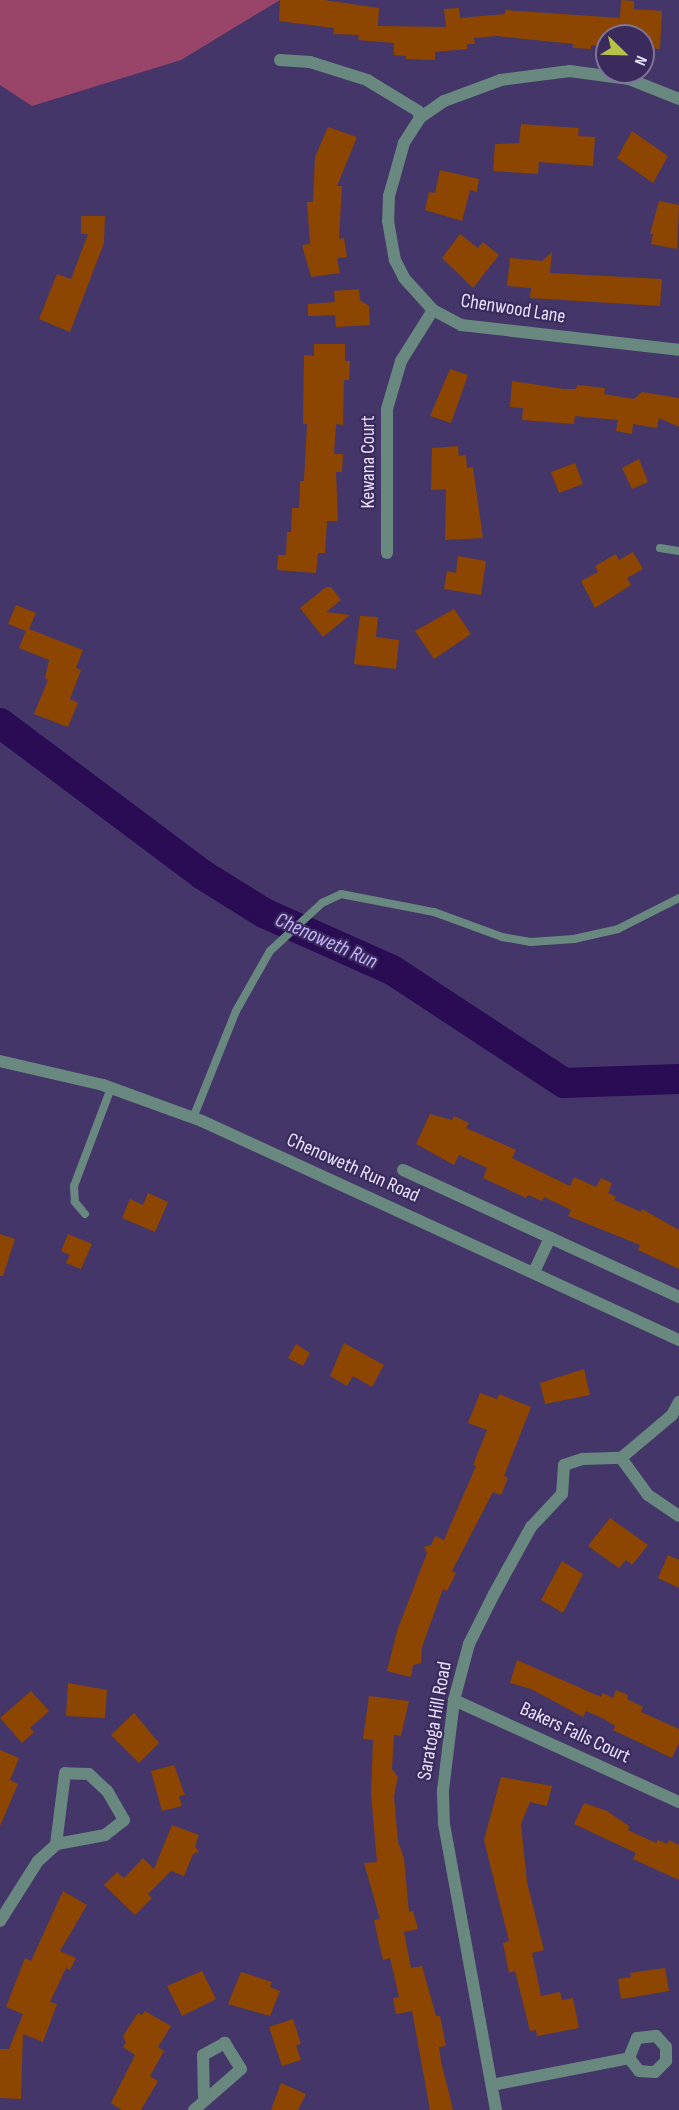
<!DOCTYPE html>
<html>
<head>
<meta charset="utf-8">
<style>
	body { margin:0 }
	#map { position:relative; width:679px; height:2110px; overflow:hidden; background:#443668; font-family:"Sofia Sans Condensed",sans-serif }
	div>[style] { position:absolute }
	.green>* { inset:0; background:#99456a }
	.river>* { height:30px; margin:-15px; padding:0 15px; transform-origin:15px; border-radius:15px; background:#290c53 }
	.building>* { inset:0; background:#8c4601 }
	.lane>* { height:8px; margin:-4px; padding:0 4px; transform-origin:4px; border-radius:4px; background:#69887f }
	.street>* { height:12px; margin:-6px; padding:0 6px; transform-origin:6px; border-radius:6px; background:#69887f }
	span { translate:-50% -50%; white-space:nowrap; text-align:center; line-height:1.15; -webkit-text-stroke:4.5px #3a2b5c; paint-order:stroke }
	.street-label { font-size:20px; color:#e6e2fa }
	.water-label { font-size:21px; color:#c2b1fb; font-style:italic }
	.north { position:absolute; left:595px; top:24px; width:60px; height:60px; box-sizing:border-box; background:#3a2b5c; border:2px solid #7f749b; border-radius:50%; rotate:113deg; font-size:16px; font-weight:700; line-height:24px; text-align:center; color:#e6e2fa }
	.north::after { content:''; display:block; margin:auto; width:21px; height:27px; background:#b5c249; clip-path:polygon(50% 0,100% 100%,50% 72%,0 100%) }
</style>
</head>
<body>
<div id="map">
	<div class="green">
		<div style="clip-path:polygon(0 0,280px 0,181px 60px,32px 106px,0 85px)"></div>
	</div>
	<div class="river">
		<div style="left:0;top:723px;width:254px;rotate:36.8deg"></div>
		<div style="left:203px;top:875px;width:72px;rotate:31.9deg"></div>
		<div style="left:264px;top:913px;width:140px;rotate:24deg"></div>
		<div style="left:392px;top:970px;width:206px;rotate:33.3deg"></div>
		<div style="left:564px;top:1083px;width:115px;rotate:-2deg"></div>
	</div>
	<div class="building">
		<div style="clip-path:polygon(280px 0,324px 0,379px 8px,378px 26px,446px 27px,444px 9px,459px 8px,460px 18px,505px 14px,506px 10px,620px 18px,621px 0,634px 1px,634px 9px,662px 11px,660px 49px,643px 48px,643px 36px,602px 36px,602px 46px,591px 45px,591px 49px,573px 48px,573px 44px,496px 36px,474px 38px,475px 44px,467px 44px,467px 49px,435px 52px,435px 60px,406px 59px,406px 56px,394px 55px,394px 43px,358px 40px,359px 35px,333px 34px,334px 28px,279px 21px)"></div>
		<div style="clip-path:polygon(521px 124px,579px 128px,578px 136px,595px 137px,593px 166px,539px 162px,538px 174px,493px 171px,495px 144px,519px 143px)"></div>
		<div style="clip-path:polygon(328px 127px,357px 137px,337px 186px,342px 186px,339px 239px,344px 238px,347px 257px,337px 258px,340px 273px,311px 277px,302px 245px,310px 244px,307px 202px,313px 202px,315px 157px)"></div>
		<div style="clip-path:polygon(632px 131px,668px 156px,653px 183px,617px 158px)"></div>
		<div style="clip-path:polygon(440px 170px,479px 179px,477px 192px,470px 190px,462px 221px,425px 210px,429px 192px,435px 193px)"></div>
		<div style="clip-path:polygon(659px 201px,679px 205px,677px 249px,651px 244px,653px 234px,650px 234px)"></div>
		<div style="clip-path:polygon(81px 216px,105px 216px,104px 243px,70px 332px,39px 319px,57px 274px,71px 279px,88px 234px,81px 234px)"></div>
		<div style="clip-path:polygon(460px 234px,478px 248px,483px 242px,499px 255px,473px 288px,442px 258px)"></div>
		<div style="clip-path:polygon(552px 252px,550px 273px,662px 279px,660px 306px,530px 298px,531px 288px,507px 286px,510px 258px,542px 261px)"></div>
		<div style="clip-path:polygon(359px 289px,360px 300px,369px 306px,370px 325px,336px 327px,335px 315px,308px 316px,308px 304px,335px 302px,334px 291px)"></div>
		<div style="clip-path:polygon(314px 344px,345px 344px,345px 361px,350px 361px,349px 380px,344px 380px,343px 425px,336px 424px,334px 454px,343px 454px,342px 472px,336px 472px,338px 521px,327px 521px,325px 553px,318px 553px,316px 573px,277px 570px,278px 555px,286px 555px,287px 532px,291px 532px,292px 508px,299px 508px,300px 481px,304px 481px,307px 424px,303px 424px,304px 355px,314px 356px)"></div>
		<div style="clip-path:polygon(450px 369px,468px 375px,451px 423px,430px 416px)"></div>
		<div style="clip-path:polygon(512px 381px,564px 389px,576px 389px,577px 385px,605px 388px,604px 394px,634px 399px,642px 392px,679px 398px,679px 427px,659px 418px,657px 428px,633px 424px,632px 434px,616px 431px,618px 420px,575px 416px,574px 424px,522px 420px,523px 408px,510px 407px)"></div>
		<div style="clip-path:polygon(458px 446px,459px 456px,466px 455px,467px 468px,473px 467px,483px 538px,445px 540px,446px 489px,431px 490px,432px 448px)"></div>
		<div style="clip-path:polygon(639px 459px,648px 482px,632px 489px,622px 468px)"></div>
		<div style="clip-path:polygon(575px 463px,583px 484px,559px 493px,551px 472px)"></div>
		<div style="clip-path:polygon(633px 552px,643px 569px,627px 578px,631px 585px,595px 608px,581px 581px,598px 572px,595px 566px,616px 554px,619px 560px)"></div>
		<div style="clip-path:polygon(458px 556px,486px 561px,481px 595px,444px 589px,447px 571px,456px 573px)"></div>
		<div style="clip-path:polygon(326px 587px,331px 587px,341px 600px,326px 612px,350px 615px,323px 637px,300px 608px)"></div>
		<div style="clip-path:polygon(16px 605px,36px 613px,29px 629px,83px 650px,76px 668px,81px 670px,70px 699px,78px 703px,68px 727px,34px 714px,48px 680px,45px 678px,49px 660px,19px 648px,26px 631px,8px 624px)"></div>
		<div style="clip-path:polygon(454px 609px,471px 634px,434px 659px,415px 631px)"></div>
		<div style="clip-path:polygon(360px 616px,378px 617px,376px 637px,399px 640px,396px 669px,354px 664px)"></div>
		<div style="clip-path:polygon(430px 1114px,452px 1120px,454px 1116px,469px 1123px,466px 1128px,516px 1150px,512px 1158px,570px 1186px,574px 1177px,596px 1187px,601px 1178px,612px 1183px,608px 1193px,616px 1197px,614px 1200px,641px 1212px,642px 1209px,679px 1230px,679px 1269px,638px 1250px,640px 1245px,568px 1216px,571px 1210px,544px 1197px,542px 1201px,528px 1195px,526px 1198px,483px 1178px,487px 1168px,459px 1155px,454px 1165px,416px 1144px)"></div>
		<div style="clip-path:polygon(148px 1193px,168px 1202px,155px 1232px,122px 1218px,130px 1199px,143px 1205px)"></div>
		<div style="clip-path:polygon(0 1234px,15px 1239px,3px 1276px,0 1276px)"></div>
		<div style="clip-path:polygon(68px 1234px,92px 1244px,81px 1269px,66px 1263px,70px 1255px,61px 1251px)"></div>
		<div style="clip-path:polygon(344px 1343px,384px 1365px,372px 1387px,353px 1376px,347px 1386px,330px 1376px)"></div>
		<div style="clip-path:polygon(296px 1344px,310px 1353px,303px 1366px,288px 1358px)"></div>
		<div style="clip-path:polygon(584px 1369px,590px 1395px,545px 1404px,540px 1383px)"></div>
		<div style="clip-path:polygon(480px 1393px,497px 1399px,499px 1394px,531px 1407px,504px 1476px,508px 1478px,501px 1495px,493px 1492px,452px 1571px,456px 1573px,447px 1591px,443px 1589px,422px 1647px,421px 1663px,413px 1665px,411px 1677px,387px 1671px,397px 1631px,427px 1553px,424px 1547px,431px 1545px,435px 1536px,444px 1540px,476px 1466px,473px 1465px,487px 1430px,468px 1423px)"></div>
		<div style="clip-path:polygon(610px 1518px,648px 1545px,632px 1565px,626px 1560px,619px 1568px,588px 1546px)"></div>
		<div style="clip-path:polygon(668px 1555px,679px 1560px,679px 1588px,658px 1578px)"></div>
		<div style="clip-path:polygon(562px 1561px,583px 1574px,563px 1613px,541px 1600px)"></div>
		<div style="clip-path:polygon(517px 1660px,601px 1697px,603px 1693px,613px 1698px,616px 1690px,628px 1695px,627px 1699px,643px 1707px,641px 1712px,679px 1729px,679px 1743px,672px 1758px,613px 1730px,615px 1726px,604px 1719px,586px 1711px,583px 1717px,531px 1689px,510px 1683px)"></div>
		<div style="clip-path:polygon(68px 1683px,107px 1690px,105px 1718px,66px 1716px)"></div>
		<div style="clip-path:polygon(31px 1691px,49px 1711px,30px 1728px,34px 1732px,22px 1743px,0 1718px)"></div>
		<div style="clip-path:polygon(369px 1696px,409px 1701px,401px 1736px,394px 1735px,392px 1769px,398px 1777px,394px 1796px,398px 1842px,404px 1858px,409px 1912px,413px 1911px,418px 1929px,404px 1932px,411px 1968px,422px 1966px,436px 2016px,440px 2016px,446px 2046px,439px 2047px,441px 2061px,453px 2110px,430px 2110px,412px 2011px,396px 2014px,393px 1998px,399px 1997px,390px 1958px,383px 1960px,379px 1943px,374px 1920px,380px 1919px,364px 1863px,377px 1862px,371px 1794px,373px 1740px,363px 1739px)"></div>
		<div style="clip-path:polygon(134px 1713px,159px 1743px,139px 1763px,111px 1735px)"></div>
		<div style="clip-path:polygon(0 1750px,19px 1758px,10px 1780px,18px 1784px,0 1826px)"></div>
		<div style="clip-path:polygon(174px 1765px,185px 1795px,179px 1796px,182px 1806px,162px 1811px,151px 1771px)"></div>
		<div style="clip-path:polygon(501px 1777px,552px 1786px,547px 1806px,530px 1802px,521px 1824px,527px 1882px,544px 1950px,532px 1953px,541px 1996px,560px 1992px,562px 2000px,573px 1998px,579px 2028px,537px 2036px,536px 2030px,530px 2031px,515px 1971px,509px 1973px,503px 1943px,509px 1941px,484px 1840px)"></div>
		<div style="clip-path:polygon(584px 1803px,607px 1811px,629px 1826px,628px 1830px,656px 1843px,658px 1840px,667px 1844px,669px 1840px,679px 1845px,679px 1880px,633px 1859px,636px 1853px,574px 1824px)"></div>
		<div style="clip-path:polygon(172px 1825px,199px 1835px,195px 1846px,199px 1852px,193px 1854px,184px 1876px,171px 1871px,148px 1894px,152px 1898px,135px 1915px,104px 1885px,117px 1872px,124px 1878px,143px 1858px,154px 1869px)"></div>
		<div style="clip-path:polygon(63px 1891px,87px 1905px,60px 1951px,76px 1958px,70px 1970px,66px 1968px,50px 2002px,57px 2004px,43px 2042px,23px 2034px,21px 2099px,0 2098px,0 2049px,9px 2049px,23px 2014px,6px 2007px,25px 1958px,31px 1961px)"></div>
		<div style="clip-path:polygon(665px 1968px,669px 1991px,621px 1999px,618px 1979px,631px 1977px,630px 1973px)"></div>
		<div style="clip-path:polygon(202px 1971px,216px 1999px,182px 2016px,167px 1986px)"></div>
		<div style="clip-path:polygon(241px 1972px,272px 1982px,270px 1987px,280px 1991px,270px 2016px,228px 2004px)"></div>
		<div style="clip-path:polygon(145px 2011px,171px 2026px,158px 2047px,164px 2051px,150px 2076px,158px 2081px,141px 2110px,122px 2110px,111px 2103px,135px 2055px,123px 2047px,126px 2042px,123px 2036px,138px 2013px,142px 2015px)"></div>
		<div style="clip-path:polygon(293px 2019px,301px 2044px,296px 2045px,301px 2060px,282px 2066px,269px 2027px)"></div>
		<div style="clip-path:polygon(281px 2083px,306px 2094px,298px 2110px,271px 2110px)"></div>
	</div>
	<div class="lane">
		<div style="left:660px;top:548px;width:19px;rotate:9deg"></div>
		<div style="left:193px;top:1118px;width:115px;rotate:-68.1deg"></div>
		<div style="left:236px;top:1011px;width:69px;rotate:-60.5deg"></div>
		<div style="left:270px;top:951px;width:71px;rotate:-42.7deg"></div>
		<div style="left:322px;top:903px;width:21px;rotate:-25deg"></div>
		<div style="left:341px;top:894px;width:95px;rotate:11deg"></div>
		<div style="left:434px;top:912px;width:72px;rotate:20.2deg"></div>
		<div style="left:502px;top:937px;width:29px;rotate:10deg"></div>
		<div style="left:531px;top:942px;width:43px;rotate:-4deg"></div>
		<div style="left:574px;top:939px;width:45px;rotate:-12.8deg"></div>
		<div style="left:618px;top:929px;width:68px;rotate:-26.9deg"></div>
		<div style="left:85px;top:1214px;width:16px;rotate:-130deg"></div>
		<div style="left:75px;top:1202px;width:16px;rotate:-94deg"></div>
		<div style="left:74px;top:1186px;width:105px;rotate:-69.3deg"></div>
	</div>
	<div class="street">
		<div style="left:280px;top:60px;width:30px;rotate:4deg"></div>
		<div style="left:310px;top:62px;width:60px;rotate:17.5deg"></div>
		<div style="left:367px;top:80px;width:60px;rotate:31.3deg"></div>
		<div style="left:418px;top:111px;width:7px;rotate:74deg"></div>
		<div style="left:679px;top:99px;width:54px;rotate:-158.2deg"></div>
		<div style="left:629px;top:79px;width:60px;rotate:-172.3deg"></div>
		<div style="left:570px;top:71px;width:70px;rotate:172.6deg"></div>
		<div style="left:501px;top:80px;width:61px;rotate:159.8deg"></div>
		<div style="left:444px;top:101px;width:29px;rotate:145deg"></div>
		<div style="left:420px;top:118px;width:30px;rotate:123deg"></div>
		<div style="left:404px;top:143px;width:55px;rotate:105.8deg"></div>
		<div style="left:389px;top:196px;width:25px;rotate:92deg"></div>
		<div style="left:388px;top:221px;width:40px;rotate:80deg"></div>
		<div style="left:395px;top:260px;width:20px;rotate:63deg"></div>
		<div style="left:404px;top:278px;width:43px;rotate:47.8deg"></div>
		<div style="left:433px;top:310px;width:32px;rotate:28deg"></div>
		<div style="left:461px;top:325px;width:219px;rotate:6.5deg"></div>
		<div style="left:387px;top:553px;width:144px;rotate:-90deg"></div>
		<div style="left:387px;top:409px;width:50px;rotate:-73.7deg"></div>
		<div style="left:401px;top:361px;width:60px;rotate:-57.9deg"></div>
		<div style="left:0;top:1061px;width:106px;rotate:13.1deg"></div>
		<div style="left:103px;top:1085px;width:105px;rotate:20deg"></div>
		<div style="left:202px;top:1121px;width:525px;rotate:24.66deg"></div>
		<div style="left:403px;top:1170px;width:304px;rotate:24.7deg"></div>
		<div style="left:534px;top:1272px;width:38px;rotate:-65deg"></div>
		<div style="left:621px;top:1458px;width:46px;rotate:53.9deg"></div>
		<div style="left:648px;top:1495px;width:37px;rotate:34deg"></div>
		<div style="left:454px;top:1700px;width:247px;rotate:24.4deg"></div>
		<div style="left:0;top:1921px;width:71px;rotate:-57.7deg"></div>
		<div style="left:38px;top:1861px;width:25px;rotate:-42deg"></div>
		<div style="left:57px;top:1844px;width:49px;rotate:-10.6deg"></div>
		<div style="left:105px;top:1835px;width:24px;rotate:-38deg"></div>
		<div style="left:124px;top:1820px;width:34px;rotate:-120deg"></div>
		<div style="left:107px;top:1791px;width:25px;rotate:-137deg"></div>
		<div style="left:89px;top:1774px;width:24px;rotate:-178deg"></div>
		<div style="left:65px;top:1773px;width:72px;rotate:97.2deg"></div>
		<div style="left:492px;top:2085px;width:140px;rotate:-11.1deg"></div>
		<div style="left:629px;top:2058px;width:16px;rotate:52deg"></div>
		<div style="left:639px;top:2071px;width:16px;rotate:4deg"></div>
		<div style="left:655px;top:2072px;width:16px;rotate:-45deg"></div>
		<div style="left:666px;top:2061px;width:14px;rotate:-90deg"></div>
		<div style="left:666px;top:2047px;width:15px;rotate:-132deg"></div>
		<div style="left:656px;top:2036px;width:19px;rotate:174deg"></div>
		<div style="left:637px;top:2038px;width:22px;rotate:112deg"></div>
		<div style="left:194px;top:2110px;width:62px;rotate:-41.1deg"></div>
		<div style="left:241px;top:2069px;width:31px;rotate:-122deg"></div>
		<div style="left:225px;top:2043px;width:25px;rotate:151deg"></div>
		<div style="left:203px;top:2055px;width:43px;rotate:88.7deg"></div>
		<div style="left:496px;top:2110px;width:292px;rotate:-100.3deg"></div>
		<div style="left:444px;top:1823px;width:33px;rotate:-92deg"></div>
		<div style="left:443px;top:1790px;width:91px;rotate:-83deg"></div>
		<div style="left:454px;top:1700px;width:58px;rotate:-75deg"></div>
		<div style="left:469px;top:1644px;width:56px;rotate:-63.4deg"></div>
		<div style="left:494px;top:1594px;width:77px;rotate:-61.1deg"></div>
		<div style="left:531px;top:1527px;width:45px;rotate:-46.8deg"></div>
		<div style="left:562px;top:1494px;width:29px;rotate:-86deg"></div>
		<div style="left:564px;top:1465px;width:20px;rotate:-18deg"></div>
		<div style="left:583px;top:1459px;width:38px;rotate:-2deg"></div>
		<div style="left:621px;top:1458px;width:67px;rotate:-40.1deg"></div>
		<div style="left:672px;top:1415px;width:15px;rotate:-62deg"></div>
	</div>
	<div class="street-label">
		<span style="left:513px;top:309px;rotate:9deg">Chenwood Lane</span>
		<span style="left:368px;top:462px;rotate:-90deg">Kewana Court</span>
		<span style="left:353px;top:1168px;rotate:24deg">Chenoweth Run Road</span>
		<span style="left:435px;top:1721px;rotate:-80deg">Saratoga Hill Road</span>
		<span style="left:575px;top:1733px;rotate:25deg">Bakers Falls Court</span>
	</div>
	<div class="water-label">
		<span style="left:326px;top:941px;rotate:24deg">Chenoweth Run</span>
	</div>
	<div class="north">N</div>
</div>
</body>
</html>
